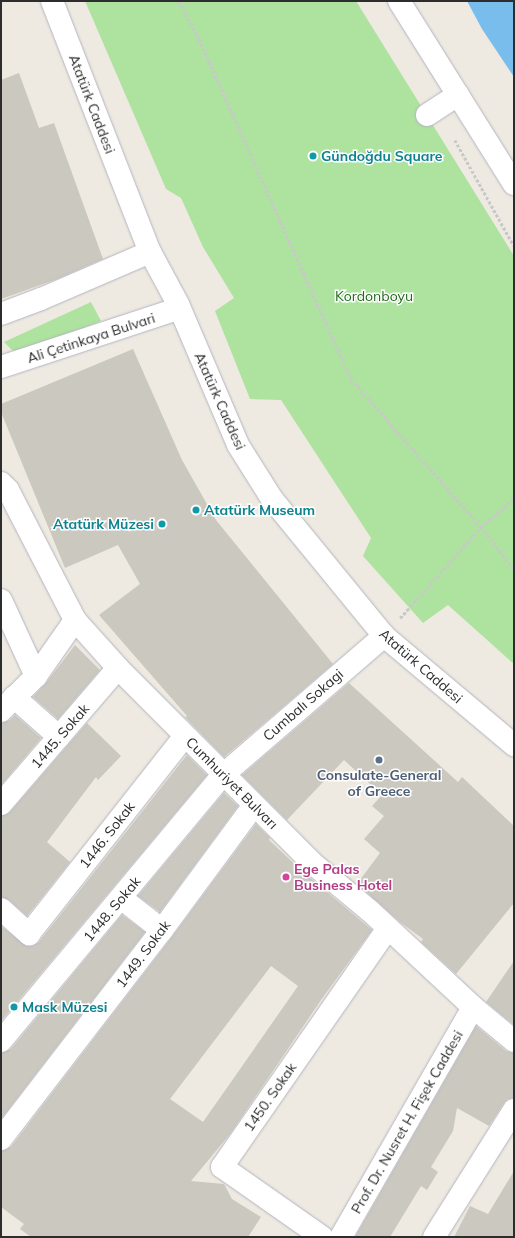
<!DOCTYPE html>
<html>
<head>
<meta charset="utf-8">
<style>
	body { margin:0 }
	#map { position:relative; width:515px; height:1238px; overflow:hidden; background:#eeeae1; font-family:Mulish,sans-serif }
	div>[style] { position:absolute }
	.green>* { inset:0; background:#ade29f }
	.water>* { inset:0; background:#78bdec }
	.building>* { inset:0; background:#cac8bf }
	.path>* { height:2.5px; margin-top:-1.25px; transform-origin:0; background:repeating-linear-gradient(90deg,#c8c8c8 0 3px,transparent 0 5px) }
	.roads { filter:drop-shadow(0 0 1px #b4b4c0) drop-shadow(0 0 1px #b4b4c0) }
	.minor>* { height:22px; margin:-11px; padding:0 11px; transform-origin:11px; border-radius:11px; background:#fff }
	.dots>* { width:11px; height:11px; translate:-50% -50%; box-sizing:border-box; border:2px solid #fff; border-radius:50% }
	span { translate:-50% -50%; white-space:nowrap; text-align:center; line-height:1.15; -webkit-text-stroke:3px #fff; paint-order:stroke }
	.street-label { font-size:14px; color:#2d2d2d }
	.culture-label { font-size:14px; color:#0d838f; font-weight:700 }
	.left { translate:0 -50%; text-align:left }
	.right { translate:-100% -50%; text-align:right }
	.park-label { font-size:14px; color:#226a1d }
	.service-label { font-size:14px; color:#4e5e75; font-weight:700 }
	.hotel-label { font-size:14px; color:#b23c85; font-weight:700 }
	.frame { position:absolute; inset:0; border:2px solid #2d2d2d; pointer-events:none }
</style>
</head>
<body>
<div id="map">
	<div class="green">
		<div style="clip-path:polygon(85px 1px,356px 1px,514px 256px,514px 664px,448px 605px,423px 623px,363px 556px,371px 538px,281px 400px,250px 399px,215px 311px,234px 298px,203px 247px,181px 198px,166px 189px)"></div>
		<div style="clip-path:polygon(91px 302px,101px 321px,20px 353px,12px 350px,4px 342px)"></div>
	</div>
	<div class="water">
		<div style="clip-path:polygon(467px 1px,514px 1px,514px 77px,482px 29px)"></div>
	</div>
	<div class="building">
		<div style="clip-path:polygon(19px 73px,39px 128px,54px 123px,103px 259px,57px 279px,1px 299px,1px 80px)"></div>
		<div style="clip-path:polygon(133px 349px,182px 460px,216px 520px,333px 664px,224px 757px,185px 717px,187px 716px,99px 615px,140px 584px,118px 545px,65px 568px,1px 412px,1px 404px)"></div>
		<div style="clip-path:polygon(75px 645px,100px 670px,58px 719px,33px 697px,46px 683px)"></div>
		<div style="clip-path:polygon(349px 683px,458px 782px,462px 777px,514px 826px,514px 903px,456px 974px,421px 942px,423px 939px,400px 922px,357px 884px,380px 853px,364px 839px,384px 816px,372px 806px,382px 795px,344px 760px,287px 820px,242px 775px)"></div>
		<div style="clip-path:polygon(15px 715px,41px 738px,1px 785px,1px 723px,10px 720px)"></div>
		<div style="clip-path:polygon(87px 723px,121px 756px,98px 780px,96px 777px,47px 842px,70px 862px,27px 916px,9px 900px,1px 897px,1px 816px,10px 812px)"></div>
		<div style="clip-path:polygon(187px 755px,207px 775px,1px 1021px,1px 926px,26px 946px,33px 946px,39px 942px)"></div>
		<div style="clip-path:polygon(224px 793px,238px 806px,160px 912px,138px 896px)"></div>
		<div style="clip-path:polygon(evenodd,256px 824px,270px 838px,269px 840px,303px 872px,372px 930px,321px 1000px,230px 1134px,191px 1181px,224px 1184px,232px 1199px,261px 1217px,248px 1237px,31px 1237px,20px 1229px,24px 1224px,1px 1207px,1px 1151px,11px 1147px,172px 937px,256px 824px,271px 966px,298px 986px,203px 1122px,170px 1099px,271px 966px)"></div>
		<div style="clip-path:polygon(122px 915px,145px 932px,1px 1119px,1px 1053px,11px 1049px)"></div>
		<div style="clip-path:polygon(514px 961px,514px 1025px,486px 1002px)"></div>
		<div style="clip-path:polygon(476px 1026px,506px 1051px,514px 1053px,514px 1098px,508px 1099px,504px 1103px,489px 1126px,457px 1108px,453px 1131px,431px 1167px,438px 1172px,427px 1190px,421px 1186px,390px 1237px,355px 1237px)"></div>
		<div style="clip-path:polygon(514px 1171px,514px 1237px,454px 1237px,470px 1206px,488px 1214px)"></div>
	</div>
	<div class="path">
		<div style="left:179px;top:1px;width:43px;rotate:62.2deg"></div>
		<div style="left:199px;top:39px;width:372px;rotate:65.9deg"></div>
		<div style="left:351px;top:379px;width:197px;rotate:48.7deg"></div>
		<div style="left:481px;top:527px;width:53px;rotate:51.8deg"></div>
		<div style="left:455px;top:140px;width:121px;rotate:60.9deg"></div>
		<div style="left:400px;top:618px;width:122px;rotate:-48.3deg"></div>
		<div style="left:481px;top:527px;width:44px;rotate:-41.3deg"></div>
	</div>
	<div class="roads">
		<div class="minor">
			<div style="left:52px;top:1px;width:269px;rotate:68.7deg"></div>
			<div style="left:150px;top:252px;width:59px;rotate:61.7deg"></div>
			<div style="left:178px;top:304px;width:153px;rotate:66.9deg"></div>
			<div style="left:238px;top:445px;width:64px;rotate:57.8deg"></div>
			<div style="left:272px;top:499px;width:177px;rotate:50.7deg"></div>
			<div style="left:384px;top:636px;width:170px;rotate:40deg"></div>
			<div style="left:399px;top:1px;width:216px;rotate:57.9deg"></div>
			<div style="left:427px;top:115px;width:37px;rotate:-33deg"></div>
			<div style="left:1px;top:314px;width:43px;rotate:-20.6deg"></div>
			<div style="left:41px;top:299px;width:119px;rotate:-23.3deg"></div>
			<div style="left:1px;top:367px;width:188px;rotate:-18.2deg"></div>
			<div style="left:1px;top:483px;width:10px;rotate:45deg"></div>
			<div style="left:8px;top:490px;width:146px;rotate:62.7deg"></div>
			<div style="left:75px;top:620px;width:64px;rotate:48.1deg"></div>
			<div style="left:118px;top:668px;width:274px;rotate:45.1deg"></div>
			<div style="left:311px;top:862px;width:77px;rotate:39.7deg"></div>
			<div style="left:370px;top:911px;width:141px;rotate:43deg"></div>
			<div style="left:473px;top:1007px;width:53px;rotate:39.7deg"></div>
			<div style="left:1px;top:600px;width:84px;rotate:65.3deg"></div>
			<div style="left:14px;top:697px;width:60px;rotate:41.6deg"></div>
			<div style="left:1px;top:711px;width:49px;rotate:-45deg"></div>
			<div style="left:36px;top:676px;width:68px;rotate:-55.1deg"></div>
			<div style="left:1px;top:804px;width:179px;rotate:-49.3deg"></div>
			<div style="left:121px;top:898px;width:52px;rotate:38deg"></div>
			<div style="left:1px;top:909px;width:38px;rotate:42deg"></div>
			<div style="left:29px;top:934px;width:252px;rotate:-51.8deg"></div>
			<div style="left:1px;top:1041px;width:346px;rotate:-50.2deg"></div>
			<div style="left:223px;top:775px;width:213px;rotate:-40.8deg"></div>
			<div style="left:1px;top:1139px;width:264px;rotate:-52.4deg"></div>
			<div style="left:162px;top:930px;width:155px;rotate:-53.6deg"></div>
			<div style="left:322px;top:1237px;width:122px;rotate:-145deg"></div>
			<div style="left:222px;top:1167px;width:291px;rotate:-55.2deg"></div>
			<div style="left:341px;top:1237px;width:265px;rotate:-60.1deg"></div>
			<div style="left:434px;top:1237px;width:150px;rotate:-57.8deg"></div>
		</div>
	</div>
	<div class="dots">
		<div style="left:313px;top:156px;background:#0f9aa8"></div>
		<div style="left:196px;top:510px;background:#0f9aa8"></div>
		<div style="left:162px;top:524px;background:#0f9aa8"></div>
		<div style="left:379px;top:760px;background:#5c6f8a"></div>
		<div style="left:286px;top:877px;background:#d1479c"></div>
		<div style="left:14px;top:1007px;background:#0f9aa8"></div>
	</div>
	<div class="street-label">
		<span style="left:92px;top:104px;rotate:69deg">Atatürk Caddesi</span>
		<span style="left:91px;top:338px;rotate:-18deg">Ali Çetinkaya Bulvari</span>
		<span style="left:220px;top:401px;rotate:66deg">Atatürk Caddesi</span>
		<span style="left:421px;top:666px;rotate:41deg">Atatürk Caddesi</span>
		<span style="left:303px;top:705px;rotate:-41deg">Cumbalı Sokagi</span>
		<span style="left:60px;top:736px;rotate:-49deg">1445. Sokak</span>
		<span style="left:232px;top:783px;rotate:45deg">Cumhuriyet Bulvarı</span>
		<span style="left:107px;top:835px;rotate:-52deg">1446. Sokak</span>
		<span style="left:112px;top:909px;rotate:-50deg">1448. Sokak</span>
		<span style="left:143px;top:954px;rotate:-53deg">1449. Sokak</span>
		<span style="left:270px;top:1097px;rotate:-55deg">1450. Sokak</span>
		<span style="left:407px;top:1122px;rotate:-60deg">Prof. Dr. Nusret H. Fişek Caddesi</span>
	</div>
	<div class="culture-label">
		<span class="left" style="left:321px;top:156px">Gündoğdu Square</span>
		<span class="left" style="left:204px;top:510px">Atatürk Museum</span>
		<span class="right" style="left:154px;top:524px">Atatürk Müzesi</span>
		<span class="left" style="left:22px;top:1007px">Mask Müzesi</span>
	</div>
	<div class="park-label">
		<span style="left:374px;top:296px">Kordonboyu</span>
	</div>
	<div class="service-label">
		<span style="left:379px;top:783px">Consulate-General<br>of Greece</span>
	</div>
	<div class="hotel-label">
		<span class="left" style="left:294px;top:877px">Ege Palas<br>Business Hotel</span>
	</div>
	<div class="frame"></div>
</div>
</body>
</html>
